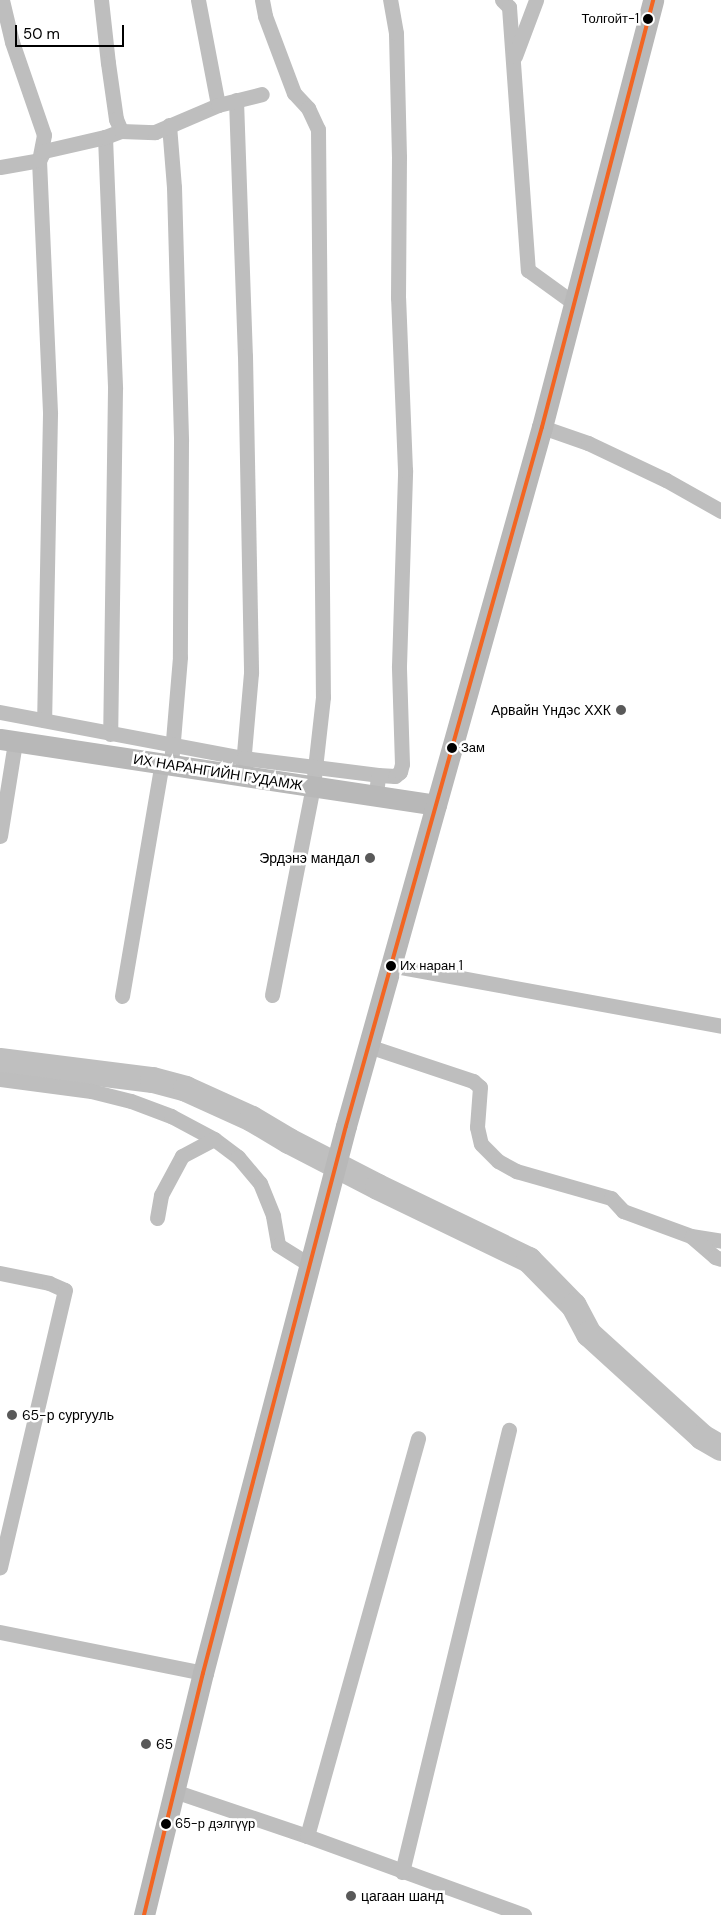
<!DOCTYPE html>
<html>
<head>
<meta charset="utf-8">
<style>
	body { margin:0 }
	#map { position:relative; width:721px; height:1915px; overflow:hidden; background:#fff; font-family:"DM Sans",sans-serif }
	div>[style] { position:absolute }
	.river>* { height:26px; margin:-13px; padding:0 13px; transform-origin:13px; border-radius:13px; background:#bfbfbf }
	.minor>* { height:15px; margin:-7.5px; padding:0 7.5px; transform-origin:7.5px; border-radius:7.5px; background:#bebebe }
	.secondary>* { height:21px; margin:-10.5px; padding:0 10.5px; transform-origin:10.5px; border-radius:10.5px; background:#b8b8b8 }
	.bus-1>* { height:4px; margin:-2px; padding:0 2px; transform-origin:2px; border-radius:2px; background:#f26522 }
	.dots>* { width:14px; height:14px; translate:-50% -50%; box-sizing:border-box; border:2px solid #fff; border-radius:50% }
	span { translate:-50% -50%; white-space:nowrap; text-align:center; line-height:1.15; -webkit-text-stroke:5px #fff; paint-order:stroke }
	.bus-label { font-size:13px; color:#000 }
	.right { translate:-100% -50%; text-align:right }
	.left { translate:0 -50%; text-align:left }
	.poi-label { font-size:14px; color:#000 }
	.street-label { font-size:14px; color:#000 }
	.scale { position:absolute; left:15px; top:25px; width:109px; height:22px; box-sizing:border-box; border:2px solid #000; border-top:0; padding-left:6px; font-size:15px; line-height:18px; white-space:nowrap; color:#000; -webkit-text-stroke:4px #fff; paint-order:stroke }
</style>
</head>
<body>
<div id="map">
	<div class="river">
		<div style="left:0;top:1061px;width:154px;rotate:7.1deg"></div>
		<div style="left:153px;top:1080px;width:34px;rotate:15deg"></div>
		<div style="left:186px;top:1089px;width:72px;rotate:24.4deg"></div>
		<div style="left:252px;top:1119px;width:43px;rotate:30.7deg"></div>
		<div style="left:289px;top:1141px;width:100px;rotate:27.3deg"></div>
		<div style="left:378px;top:1187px;width:168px;rotate:25.8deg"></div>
		<div style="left:529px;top:1260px;width:64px;rotate:45.6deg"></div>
		<div style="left:574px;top:1306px;width:32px;rotate:62deg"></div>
		<div style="left:589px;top:1334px;width:153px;rotate:42.3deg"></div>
		<div style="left:702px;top:1437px;width:22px;rotate:30deg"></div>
	</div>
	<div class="minor">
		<div style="left:2px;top:0;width:43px;rotate:76.6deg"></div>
		<div style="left:12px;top:42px;width:98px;rotate:71deg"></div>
		<div style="left:44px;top:135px;width:25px;rotate:101deg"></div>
		<div style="left:39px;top:160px;width:254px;rotate:87.5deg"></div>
		<div style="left:50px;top:414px;width:306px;rotate:91.1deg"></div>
		<div style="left:101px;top:0;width:63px;rotate:83.7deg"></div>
		<div style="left:108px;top:63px;width:57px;rotate:81.9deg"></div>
		<div style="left:116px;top:119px;width:13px;rotate:67deg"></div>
		<div style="left:198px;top:0;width:107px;rotate:79.2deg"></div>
		<div style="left:262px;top:0;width:16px;rotate:79deg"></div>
		<div style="left:265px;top:16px;width:82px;rotate:69.4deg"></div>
		<div style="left:294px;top:93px;width:21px;rotate:47deg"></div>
		<div style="left:308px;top:108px;width:23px;rotate:65deg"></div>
		<div style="left:318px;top:129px;width:568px;rotate:89.5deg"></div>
		<div style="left:323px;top:697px;width:90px;rotate:96.4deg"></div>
		<div style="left:313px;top:786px;width:213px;rotate:101.1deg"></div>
		<div style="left:502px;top:0;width:10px;rotate:45deg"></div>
		<div style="left:509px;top:7px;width:264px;rotate:85.9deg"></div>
		<div style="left:528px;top:270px;width:58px;rotate:35.9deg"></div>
		<div style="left:515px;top:56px;width:60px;rotate:-69.4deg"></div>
		<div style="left:236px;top:100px;width:256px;rotate:88deg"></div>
		<div style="left:245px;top:356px;width:317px;rotate:88.9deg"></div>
		<div style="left:251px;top:673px;width:102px;rotate:95deg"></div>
		<div style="left:169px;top:125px;width:62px;rotate:85.4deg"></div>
		<div style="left:174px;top:187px;width:254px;rotate:88.4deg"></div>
		<div style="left:181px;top:441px;width:216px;rotate:90.3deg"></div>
		<div style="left:180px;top:657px;width:108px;rotate:94.8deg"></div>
		<div style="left:105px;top:137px;width:252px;rotate:87.7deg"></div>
		<div style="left:115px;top:389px;width:345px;rotate:90.8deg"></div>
		<div style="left:0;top:167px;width:40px;rotate:-10deg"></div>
		<div style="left:39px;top:160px;width:10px;rotate:-61deg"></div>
		<div style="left:44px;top:151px;width:63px;rotate:-12.9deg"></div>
		<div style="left:105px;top:137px;width:17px;rotate:-21deg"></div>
		<div style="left:121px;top:131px;width:34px;rotate:2deg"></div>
		<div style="left:155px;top:132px;width:69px;rotate:-23.2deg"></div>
		<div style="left:218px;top:105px;width:45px;rotate:-14deg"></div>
		<div style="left:542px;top:427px;width:49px;rotate:19.2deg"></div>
		<div style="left:588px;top:443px;width:86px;rotate:25.4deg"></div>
		<div style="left:666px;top:480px;width:63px;rotate:29.4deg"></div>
		<div style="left:0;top:712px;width:248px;rotate:10.7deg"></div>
		<div style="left:244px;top:758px;width:135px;rotate:7.2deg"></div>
		<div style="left:376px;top:795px;width:20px;rotate:-84deg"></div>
		<div style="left:378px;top:775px;width:17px;rotate:3deg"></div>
		<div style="left:395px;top:776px;width:6px;rotate:-39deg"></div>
		<div style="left:400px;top:772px;width:8px;rotate:-76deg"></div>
		<div style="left:402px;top:764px;width:98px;rotate:-91.8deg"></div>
		<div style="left:399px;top:666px;width:196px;rotate:-88.2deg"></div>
		<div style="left:405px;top:470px;width:172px;rotate:-92.3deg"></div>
		<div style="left:398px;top:298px;width:141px;rotate:-89.6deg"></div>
		<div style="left:399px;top:157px;width:124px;rotate:-91.4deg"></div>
		<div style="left:396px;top:33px;width:34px;rotate:-100deg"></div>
		<div style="left:0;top:836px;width:95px;rotate:-80.9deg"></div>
		<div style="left:390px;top:965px;width:337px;rotate:10.4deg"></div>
		<div style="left:122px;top:996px;width:236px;rotate:-80.3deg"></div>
		<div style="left:368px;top:1046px;width:111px;rotate:18.4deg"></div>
		<div style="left:473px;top:1081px;width:9px;rotate:41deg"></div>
		<div style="left:480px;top:1087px;width:40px;rotate:94.3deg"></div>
		<div style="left:477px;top:1127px;width:17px;rotate:77deg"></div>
		<div style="left:481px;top:1144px;width:24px;rotate:45deg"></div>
		<div style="left:498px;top:1161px;width:21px;rotate:29deg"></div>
		<div style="left:516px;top:1171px;width:99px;rotate:15.9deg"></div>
		<div style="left:611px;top:1198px;width:18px;rotate:47deg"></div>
		<div style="left:623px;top:1211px;width:72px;rotate:20.2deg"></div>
		<div style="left:691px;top:1236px;width:30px;rotate:9deg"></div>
		<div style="left:0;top:1079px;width:92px;rotate:7.5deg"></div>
		<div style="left:91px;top:1091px;width:41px;rotate:14deg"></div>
		<div style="left:131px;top:1101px;width:43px;rotate:20.6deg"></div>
		<div style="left:171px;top:1116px;width:49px;rotate:28.1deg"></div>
		<div style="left:214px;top:1139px;width:30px;rotate:37deg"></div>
		<div style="left:238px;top:1157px;width:34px;rotate:50deg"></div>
		<div style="left:260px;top:1183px;width:35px;rotate:68deg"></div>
		<div style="left:273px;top:1216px;width:29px;rotate:80deg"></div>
		<div style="left:278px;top:1245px;width:39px;rotate:32deg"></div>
		<div style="left:157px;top:1218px;width:23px;rotate:-80deg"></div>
		<div style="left:161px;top:1195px;width:44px;rotate:-61.7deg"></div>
		<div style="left:182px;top:1156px;width:36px;rotate:-28deg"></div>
		<div style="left:692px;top:1237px;width:30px;rotate:41deg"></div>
		<div style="left:715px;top:1257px;width:6px;rotate:18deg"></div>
		<div style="left:0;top:1273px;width:50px;rotate:11.5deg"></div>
		<div style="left:49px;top:1283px;width:17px;rotate:24deg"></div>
		<div style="left:65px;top:1290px;width:285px;rotate:103.2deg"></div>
		<div style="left:0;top:1632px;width:207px;rotate:11.4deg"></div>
		<div style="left:174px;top:1791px;width:140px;rotate:18.7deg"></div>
		<div style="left:307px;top:1836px;width:231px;rotate:20deg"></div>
		<div style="left:307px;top:1836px;width:413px;rotate:-74.4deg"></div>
		<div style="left:402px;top:1872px;width:455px;rotate:-76.4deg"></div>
	</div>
	<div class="secondary">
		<div style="left:0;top:739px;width:441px;rotate:8.6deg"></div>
		<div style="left:144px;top:1915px;width:249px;rotate:-76.3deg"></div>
		<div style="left:203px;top:1673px;width:565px;rotate:-75.35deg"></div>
		<div style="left:346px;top:1126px;width:726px;rotate:-74.34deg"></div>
		<div style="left:542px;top:427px;width:441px;rotate:-75.4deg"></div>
	</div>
	<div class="bus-1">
		<div style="left:144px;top:1915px;width:249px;rotate:-76.3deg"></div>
		<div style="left:203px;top:1673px;width:565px;rotate:-75.35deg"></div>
		<div style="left:346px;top:1126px;width:726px;rotate:-74.34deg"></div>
		<div style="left:542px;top:427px;width:441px;rotate:-75.4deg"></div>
	</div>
	<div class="dots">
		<div style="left:648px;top:19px;background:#000"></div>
		<div style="left:621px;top:710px;background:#595959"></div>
		<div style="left:452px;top:748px;background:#000"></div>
		<div style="left:370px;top:858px;background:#595959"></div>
		<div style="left:391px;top:966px;background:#000"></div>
		<div style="left:12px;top:1415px;background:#595959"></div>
		<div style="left:146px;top:1744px;background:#595959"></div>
		<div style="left:166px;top:1824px;background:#000"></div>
		<div style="left:351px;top:1896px;background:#595959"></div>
	</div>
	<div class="bus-label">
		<span class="right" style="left:639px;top:19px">Толгойт-1</span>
		<span class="left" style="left:461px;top:748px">Зам</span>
		<span class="left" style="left:400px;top:966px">Их наран 1</span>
		<span class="left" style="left:175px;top:1824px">65-р дэлгүүр</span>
	</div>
	<div class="poi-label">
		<span class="right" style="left:611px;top:710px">Арвайн Үндэс ХХК</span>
		<span class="right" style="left:360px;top:858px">Эрдэнэ мандал</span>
		<span class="left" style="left:22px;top:1415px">65-р сургууль</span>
		<span class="left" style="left:156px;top:1744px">65</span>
		<span class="left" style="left:361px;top:1896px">цагаан шанд</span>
	</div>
	<div class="street-label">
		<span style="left:218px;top:772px;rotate:9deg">ИХ НАРАНГИЙН ГУДАМЖ</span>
	</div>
	<div class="scale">50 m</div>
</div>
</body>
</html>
